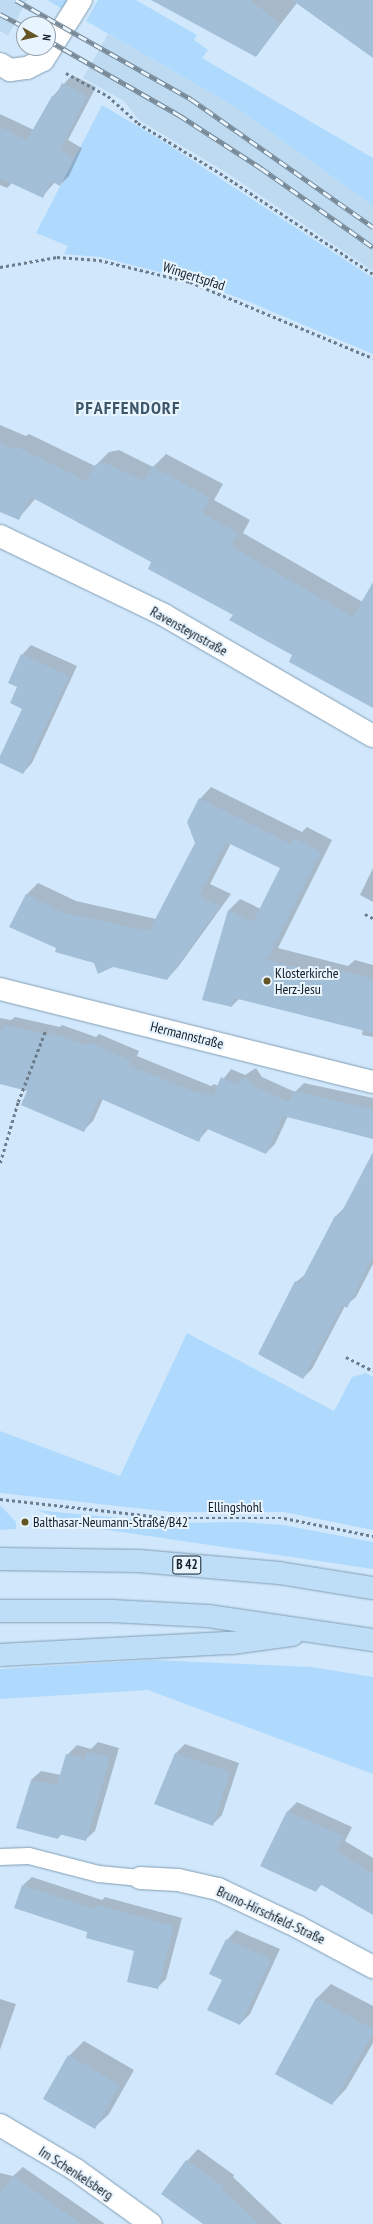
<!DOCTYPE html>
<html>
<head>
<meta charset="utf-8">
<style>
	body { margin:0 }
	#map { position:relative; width:373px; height:2224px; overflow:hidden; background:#d1e8fc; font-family:"PT Sans Narrow",sans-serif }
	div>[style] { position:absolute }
	.built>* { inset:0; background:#bedaf1 }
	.green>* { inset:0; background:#afdafd }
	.shadow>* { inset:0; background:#0003 }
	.building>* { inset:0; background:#a3bfd7 }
	.path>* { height:2.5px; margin-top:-1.25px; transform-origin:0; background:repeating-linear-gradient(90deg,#6c7c8a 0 3px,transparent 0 6px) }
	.roads { filter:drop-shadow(0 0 1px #829eb4) drop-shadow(0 0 1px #829eb4) }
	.service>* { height:16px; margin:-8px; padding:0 8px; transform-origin:8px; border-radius:8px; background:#fff }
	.minor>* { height:22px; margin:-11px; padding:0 11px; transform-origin:11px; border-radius:11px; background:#fff }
	.trunk>* { height:22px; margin:-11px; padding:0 11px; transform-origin:11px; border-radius:11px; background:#bedef8 }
	.rail>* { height:4.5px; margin-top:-2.25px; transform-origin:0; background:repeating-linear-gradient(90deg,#e8f4fe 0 9px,#778997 0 18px); box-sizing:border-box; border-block:1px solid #778997 }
	.dots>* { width:11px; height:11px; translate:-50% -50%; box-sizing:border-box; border:2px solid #e8f4fe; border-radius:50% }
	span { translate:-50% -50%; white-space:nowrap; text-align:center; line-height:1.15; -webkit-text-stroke:4px #e8f4fe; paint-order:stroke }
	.shield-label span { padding:1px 3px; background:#e8f4fe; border:1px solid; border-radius:3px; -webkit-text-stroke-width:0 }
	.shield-label { font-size:13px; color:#131e27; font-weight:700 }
	.street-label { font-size:14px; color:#131e27 }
	.poi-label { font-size:14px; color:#131e27 }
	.left { translate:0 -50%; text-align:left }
	.district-label { font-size:18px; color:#3d566a; font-weight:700; letter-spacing:1px }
	.north { position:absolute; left:16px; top:16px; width:40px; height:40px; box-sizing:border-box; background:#e8f4fe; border:1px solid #939ea8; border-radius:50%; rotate:98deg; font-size:11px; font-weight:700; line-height:16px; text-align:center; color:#131e27 }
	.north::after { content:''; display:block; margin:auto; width:14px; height:18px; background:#645623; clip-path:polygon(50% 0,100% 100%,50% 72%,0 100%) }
</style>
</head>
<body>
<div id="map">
	<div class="built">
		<div style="clip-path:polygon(0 0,27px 0,8px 36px,0 31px)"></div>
		<div style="clip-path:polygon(108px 34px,237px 108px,373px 206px,373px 271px,227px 173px,139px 120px,124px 101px,83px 78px)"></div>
	</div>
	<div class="green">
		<div style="clip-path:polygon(47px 0,70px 0,64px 10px)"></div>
		<div style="clip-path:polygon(98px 0,136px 0,197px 35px,194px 40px,208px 50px,202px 58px,373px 158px,373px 206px,237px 108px,86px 21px)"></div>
		<div style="clip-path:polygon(102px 105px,161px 140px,373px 278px,373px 354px,247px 301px,191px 280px,100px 257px,64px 254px,68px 246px,36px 233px)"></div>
		<div style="clip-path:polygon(187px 1333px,334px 1411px,352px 1377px,366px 1373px,373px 1377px,373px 1530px,284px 1512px,172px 1512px,0 1493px,0 1431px,120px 1476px)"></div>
		<div style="clip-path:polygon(0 1505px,16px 1522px,16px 1529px,0 1530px)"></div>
		<div style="clip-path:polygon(36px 1510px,171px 1523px,241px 1522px,283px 1525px,373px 1542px,373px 1569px,87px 1527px)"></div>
		<div style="clip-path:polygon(153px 1660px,312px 1667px,373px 1677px,373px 1774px,148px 1690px,0 1699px,0 1669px)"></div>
	</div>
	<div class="shadow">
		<div style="clip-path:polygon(168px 0,373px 0,373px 41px,297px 3px,256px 56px)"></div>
		<div style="clip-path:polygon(72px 75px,96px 87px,68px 140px,82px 148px,69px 176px,60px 185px,55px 182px,42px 197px,12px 183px,7px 188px,0 185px,0 114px,34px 130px,53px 96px)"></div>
		<div style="clip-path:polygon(0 425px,26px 436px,29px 434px,95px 466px,109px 452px,119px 450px,153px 467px,166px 454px,223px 484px,214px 500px,250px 520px,243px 533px,373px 608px,373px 700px,294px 655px,153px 562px,36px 498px,18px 519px,0 510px)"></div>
		<div style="clip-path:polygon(31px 645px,77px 666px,32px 763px,23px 773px,0 762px,0 758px,23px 708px,19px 687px,22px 655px)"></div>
		<div style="clip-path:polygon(211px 787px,302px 832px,307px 827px,332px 840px,278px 948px,348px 966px,355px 960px,373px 965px,373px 1037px,362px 1035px,363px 1029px,240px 998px,232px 1006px,204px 999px,229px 910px,240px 899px,261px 909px,281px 868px,231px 843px,210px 884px,231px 894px,178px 967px,167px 979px,95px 962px,11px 927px,27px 894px,38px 883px,76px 901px,156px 919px,196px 843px,200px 799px)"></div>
		<div style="clip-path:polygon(373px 868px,373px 902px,360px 895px)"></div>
		<div style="clip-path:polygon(15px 1017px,60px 1027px,62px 1025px,96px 1037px,99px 1034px,139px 1051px,137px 1056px,211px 1086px,214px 1084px,218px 1086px,231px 1069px,245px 1075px,256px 1068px,262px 1077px,295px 1092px,304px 1083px,373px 1098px,373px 1138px,288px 1116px,275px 1144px,266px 1153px,209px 1128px,198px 1141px,103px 1099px,93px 1121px,84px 1130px,29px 1090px,0 1083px,0 1018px,11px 1020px)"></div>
		<div style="clip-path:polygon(373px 1154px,373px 1264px,356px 1297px,345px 1306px,312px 1369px,303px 1378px,296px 1282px,307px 1273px,336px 1216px,345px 1207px)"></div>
		<div style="clip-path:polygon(98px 1742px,119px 1748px,95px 1831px,85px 1840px,62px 1834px,58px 1838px,31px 1780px,41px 1771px,61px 1775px,67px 1755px,77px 1745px,91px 1749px)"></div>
		<div style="clip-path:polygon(185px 1744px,239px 1763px,222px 1815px,212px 1825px,175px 1754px)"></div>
		<div style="clip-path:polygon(297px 1802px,352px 1827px,345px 1841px,373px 1858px,373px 1914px,322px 1884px,316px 1891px,288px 1811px)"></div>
		<div style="clip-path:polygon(32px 1877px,102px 1900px,105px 1897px,182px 1918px,166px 1979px,157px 1988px,135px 1951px,89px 1932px,23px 1885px)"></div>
		<div style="clip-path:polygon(236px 1930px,280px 1949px,250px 2014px,240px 2024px,223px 1979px,227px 1940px)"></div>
		<div style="clip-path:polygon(331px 1984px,373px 2006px,373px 2043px,346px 2089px,332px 2104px,316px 1999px)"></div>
		<div style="clip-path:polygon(0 1999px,16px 2004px,0 2050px)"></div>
		<div style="clip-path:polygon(84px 2041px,134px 2070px,109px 2114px,94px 2128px,44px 2099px,69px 2056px)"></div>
		<div style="clip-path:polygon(198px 2149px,234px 2175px,233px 2177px,282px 2224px,205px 2224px,187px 2161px)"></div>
		<div style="clip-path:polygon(23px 2167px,105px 2224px,0 2224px,0 2173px,13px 2176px)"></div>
	</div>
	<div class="building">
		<div style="clip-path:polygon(151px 0,250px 0,280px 24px,256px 57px)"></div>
		<div style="clip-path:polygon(292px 0,373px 0,373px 58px)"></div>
		<div style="clip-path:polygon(62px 83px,87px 96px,60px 150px,74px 158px,60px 186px,51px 181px,43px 198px,0 178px,0 127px,27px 140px,52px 96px,55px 97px)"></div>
		<div style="clip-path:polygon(0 443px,13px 449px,15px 446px,86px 481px,95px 465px,105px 463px,144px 481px,152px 466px,210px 498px,202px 513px,238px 533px,231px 546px,353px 617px,373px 582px,373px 708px,289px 662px,292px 655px,229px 620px,233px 615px,148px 569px,151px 562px,31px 497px,19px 520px,0 512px)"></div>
		<div style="clip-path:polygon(21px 654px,69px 676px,23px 774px,0 763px,0 756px,22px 709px,10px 703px,17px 687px,8px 683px)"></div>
		<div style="clip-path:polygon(199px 798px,291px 844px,294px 838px,321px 852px,267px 960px,340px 979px,342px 971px,373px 979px,373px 1033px,234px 998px,232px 1007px,202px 1000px,228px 910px,253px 922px,280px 868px,226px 842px,199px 896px,220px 906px,167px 980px,113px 967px,98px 974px,94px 963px,55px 952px,56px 948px,9px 927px,26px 894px,64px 913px,149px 931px,195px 843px,187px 822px)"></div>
		<div style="clip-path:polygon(5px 1025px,51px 1036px,52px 1033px,88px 1046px,89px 1042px,131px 1061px,128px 1065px,203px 1095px,204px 1092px,213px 1096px,221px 1077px,235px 1084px,247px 1077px,253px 1086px,289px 1102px,294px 1091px,373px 1109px,373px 1139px,283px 1116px,266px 1154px,205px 1128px,199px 1142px,99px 1098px,84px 1132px,21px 1105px,27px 1091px,0 1084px,0 1029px,4px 1029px)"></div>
		<div style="clip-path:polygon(373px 1152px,373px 1256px,347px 1308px,342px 1305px,303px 1379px,258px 1354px,295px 1281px,300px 1283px,335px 1216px,339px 1217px)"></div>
		<div style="clip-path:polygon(87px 1752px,110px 1757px,86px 1841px,59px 1834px,58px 1839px,16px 1828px,31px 1780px,57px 1785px,66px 1754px,85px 1759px)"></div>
		<div style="clip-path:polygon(175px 1753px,230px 1772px,213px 1826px,154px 1804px)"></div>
		<div style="clip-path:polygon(287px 1811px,343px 1836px,336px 1851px,373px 1874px,373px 1915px,320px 1884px,316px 1892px,260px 1866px)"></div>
		<div style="clip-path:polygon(22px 1885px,94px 1909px,96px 1905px,174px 1926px,158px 1989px,127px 1982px,134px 1951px,86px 1938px,87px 1932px,14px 1908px)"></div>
		<div style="clip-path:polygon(226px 1939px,271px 1959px,240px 2025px,207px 2010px,222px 1980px,209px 1974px)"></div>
		<div style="clip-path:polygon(316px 1998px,373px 2029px,373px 2033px,332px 2105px,275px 2074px)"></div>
		<div style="clip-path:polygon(68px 2055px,120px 2085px,95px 2129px,43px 2099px)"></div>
		<div style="clip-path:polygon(186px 2160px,224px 2187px,222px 2189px,259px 2224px,203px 2224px,161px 2194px)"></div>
		<div style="clip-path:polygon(13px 2176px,82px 2224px,0 2224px,0 2194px)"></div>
	</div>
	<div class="path">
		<div style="left:66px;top:73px;width:48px;rotate:28.7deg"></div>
		<div style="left:108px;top:96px;width:40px;rotate:42deg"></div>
		<div style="left:138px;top:123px;width:96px;rotate:31.4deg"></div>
		<div style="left:220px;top:173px;width:183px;rotate:33.4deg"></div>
		<div style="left:0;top:267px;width:58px;rotate:-10deg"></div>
		<div style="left:57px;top:257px;width:42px;rotate:4.1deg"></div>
		<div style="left:99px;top:260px;width:94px;rotate:13.6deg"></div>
		<div style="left:190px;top:282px;width:198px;rotate:22.6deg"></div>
		<div style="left:365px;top:914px;width:9px;rotate:27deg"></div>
		<div style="left:0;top:1163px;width:64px;rotate:-73.6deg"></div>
		<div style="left:18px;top:1102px;width:78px;rotate:-69deg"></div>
		<div style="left:346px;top:1357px;width:30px;rotate:27deg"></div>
		<div style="left:0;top:1499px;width:171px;rotate:6.4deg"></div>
		<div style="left:170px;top:1518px;width:114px"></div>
		<div style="left:284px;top:1518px;width:91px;rotate:11.4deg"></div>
	</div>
	<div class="roads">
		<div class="service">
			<div style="left:0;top:1857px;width:29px;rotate:-2deg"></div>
			<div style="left:29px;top:1856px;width:72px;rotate:14.4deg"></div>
			<div style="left:99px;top:1874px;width:41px;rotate:5.6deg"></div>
		</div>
		<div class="minor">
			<div style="left:0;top:64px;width:12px;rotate:31deg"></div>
			<div style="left:10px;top:70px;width:17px;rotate:-7deg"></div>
			<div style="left:27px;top:68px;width:18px;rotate:-27deg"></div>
			<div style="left:43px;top:60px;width:71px;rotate:-57.7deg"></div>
			<div style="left:0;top:536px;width:182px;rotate:25.7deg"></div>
			<div style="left:164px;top:615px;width:241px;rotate:30.1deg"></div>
			<div style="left:0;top:989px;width:384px;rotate:14deg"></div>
			<div style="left:140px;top:1878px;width:38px;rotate:3deg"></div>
			<div style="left:178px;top:1880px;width:41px;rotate:12.7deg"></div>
			<div style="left:218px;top:1889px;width:89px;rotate:25.4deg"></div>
			<div style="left:298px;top:1927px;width:85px;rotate:28.1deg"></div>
			<div style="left:0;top:2125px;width:88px;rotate:30.6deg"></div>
			<div style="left:76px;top:2170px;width:92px;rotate:35.8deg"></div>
		</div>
		<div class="trunk">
			<div style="left:0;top:1559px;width:139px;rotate:0.8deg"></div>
			<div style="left:139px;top:1561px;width:141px;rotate:4.9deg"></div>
			<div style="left:279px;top:1573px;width:95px;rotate:9.1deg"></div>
			<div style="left:0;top:1611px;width:112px"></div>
			<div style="left:112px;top:1611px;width:96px;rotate:3deg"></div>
			<div style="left:208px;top:1616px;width:167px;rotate:8.3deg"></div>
			<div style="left:0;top:1655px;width:232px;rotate:-3deg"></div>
			<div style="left:232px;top:1643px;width:61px;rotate:-7.6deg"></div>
		</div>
	</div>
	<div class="rail">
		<div style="left:16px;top:0;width:201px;rotate:29.5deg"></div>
		<div style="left:191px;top:99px;width:223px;rotate:35.1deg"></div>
		<div style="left:0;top:14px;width:27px;rotate:28deg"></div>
		<div style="left:48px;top:40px;width:151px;rotate:29.8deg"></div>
		<div style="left:179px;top:115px;width:98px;rotate:32.9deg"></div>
		<div style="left:261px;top:168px;width:137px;rotate:35.2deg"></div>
	</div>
	<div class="dots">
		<div style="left:267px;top:981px;background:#645623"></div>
		<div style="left:25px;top:1522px;background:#645623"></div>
	</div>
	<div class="shield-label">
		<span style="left:187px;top:1565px">B 42</span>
	</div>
	<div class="street-label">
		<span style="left:194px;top:276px;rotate:18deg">Wingertspfad</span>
		<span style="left:189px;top:631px;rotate:29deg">Ravensteynstraße</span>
		<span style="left:187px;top:1035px;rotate:14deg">Hermannstraße</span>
		<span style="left:235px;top:1507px">Ellingshohl</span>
		<span style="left:271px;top:1915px;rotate:25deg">Bruno-Hirschfeld-Straße</span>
		<span style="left:76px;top:2173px;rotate:33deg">Im Schenkelsberg</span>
	</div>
	<div class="poi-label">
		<span class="left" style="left:275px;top:981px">Klosterkirche<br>Herz-Jesu</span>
		<span class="left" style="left:33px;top:1522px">Balthasar-Neumann-Straße/B42</span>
	</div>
	<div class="district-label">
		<span style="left:128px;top:408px">PFAFFENDORF</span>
	</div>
	<div class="north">N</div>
</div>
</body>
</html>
